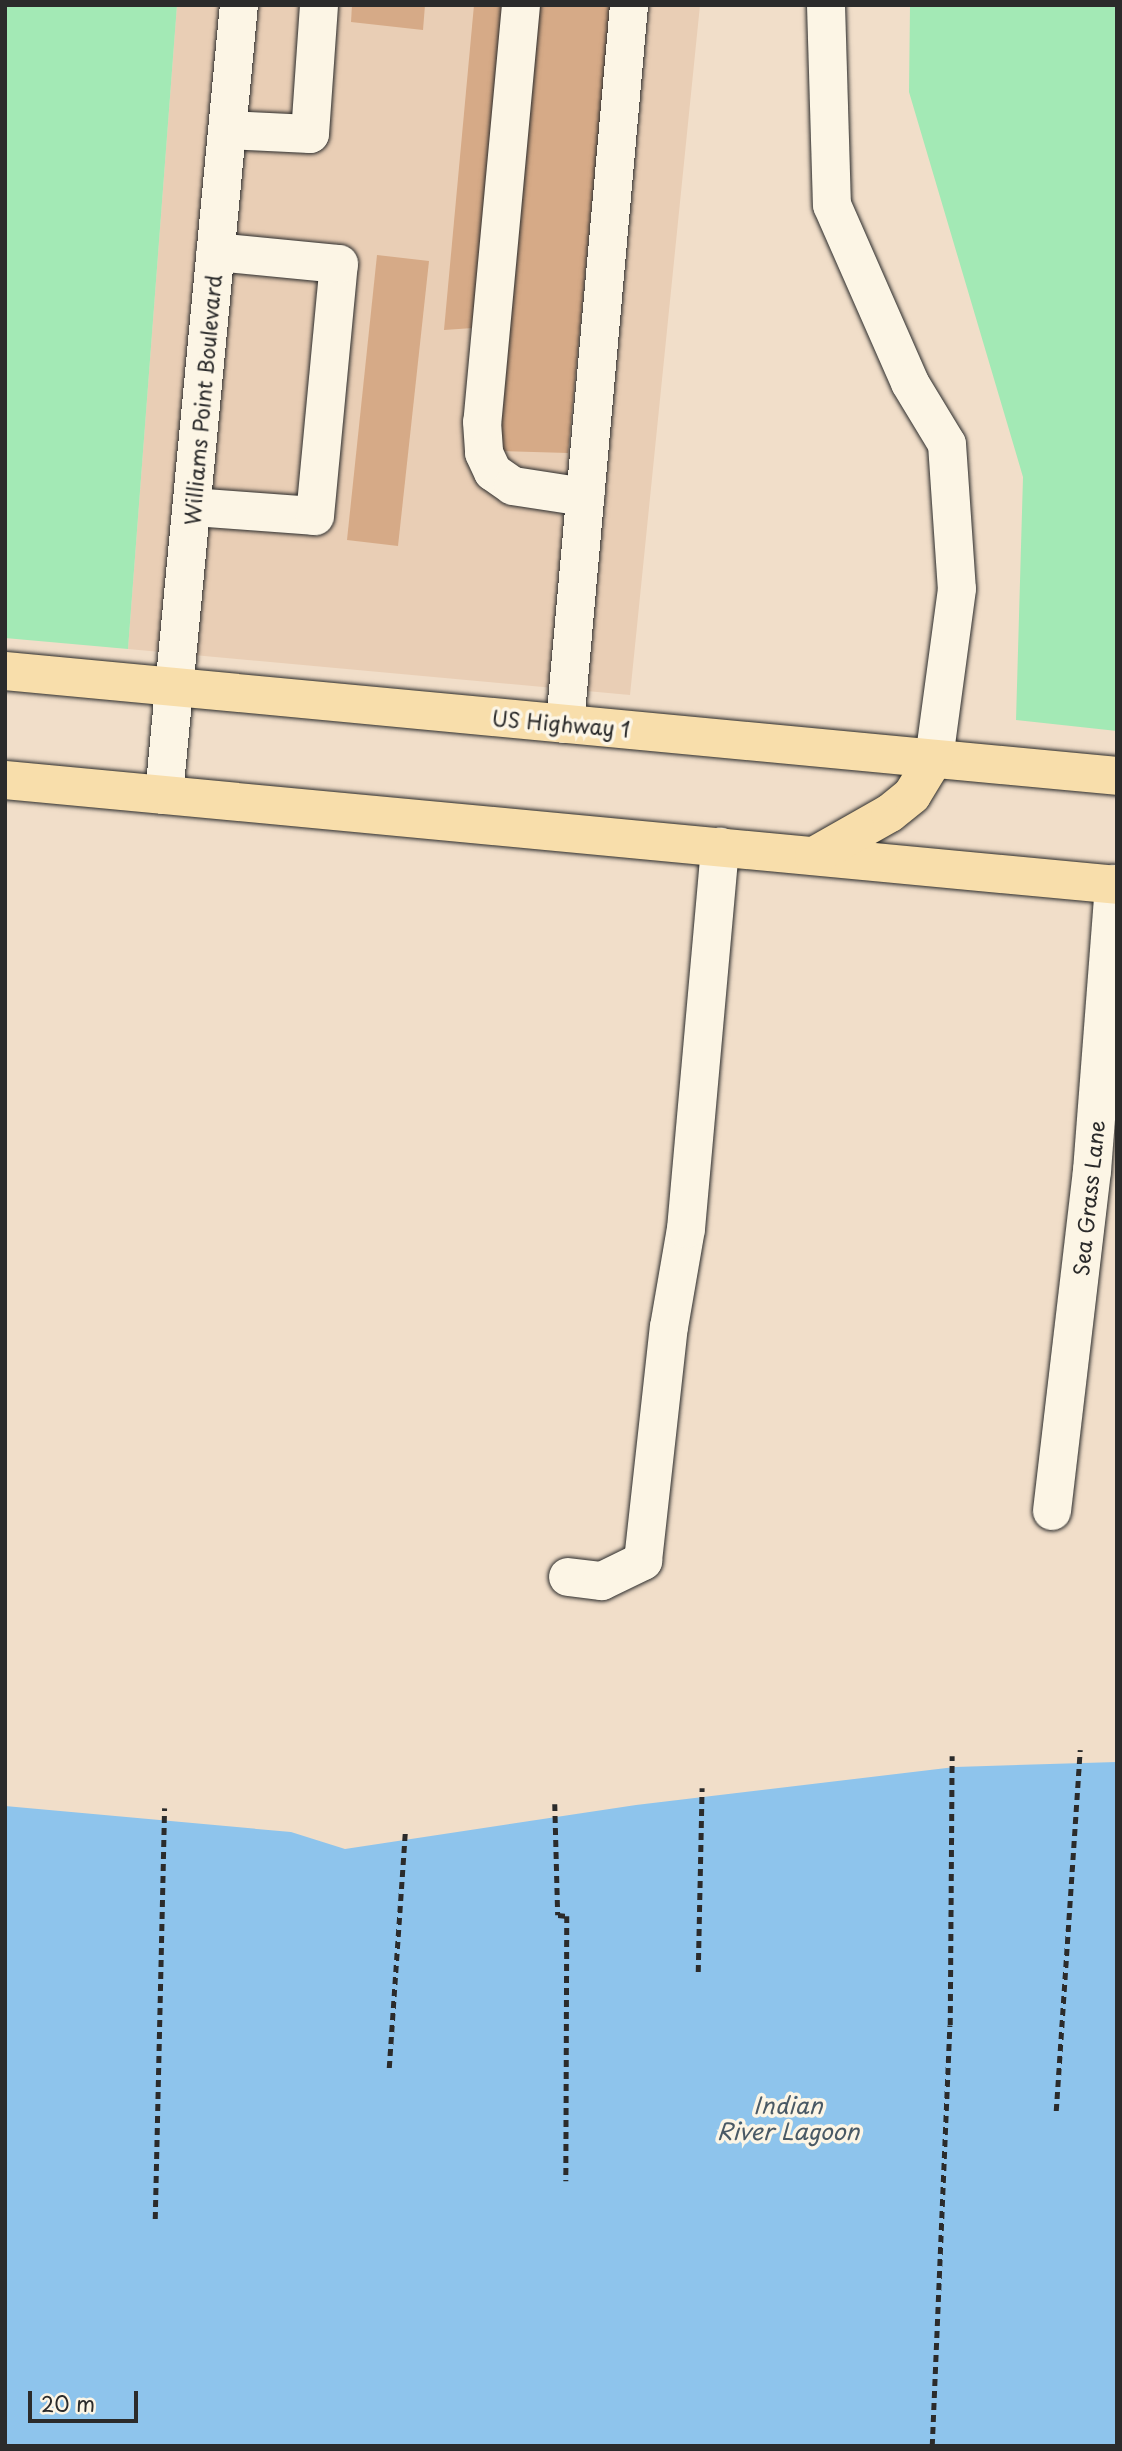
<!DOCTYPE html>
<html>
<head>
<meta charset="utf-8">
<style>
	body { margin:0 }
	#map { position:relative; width:1122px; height:2451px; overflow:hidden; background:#f1dec9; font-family:"Playpen Sans",sans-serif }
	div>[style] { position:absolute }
	.built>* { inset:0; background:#e9ceb5 }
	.green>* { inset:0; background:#a3e9b5 }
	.water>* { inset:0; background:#8ec4ec }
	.building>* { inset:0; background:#d6aa87 }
	.path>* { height:4.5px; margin-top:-2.25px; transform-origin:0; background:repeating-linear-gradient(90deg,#2b2b2b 0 7px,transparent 0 12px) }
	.roads { filter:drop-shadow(0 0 2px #2b2b2b) drop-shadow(0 0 2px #2b2b2b) }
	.minor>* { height:38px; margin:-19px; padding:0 19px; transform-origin:19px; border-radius:19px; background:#fcf5e5 }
	.major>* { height:38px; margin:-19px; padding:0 19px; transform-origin:19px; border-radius:19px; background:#f8deab }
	span { translate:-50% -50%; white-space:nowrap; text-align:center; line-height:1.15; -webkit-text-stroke:7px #fcf5e5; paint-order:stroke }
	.street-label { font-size:21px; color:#2b2b2b }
	.water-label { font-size:23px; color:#495965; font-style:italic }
	.frame { position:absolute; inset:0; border:7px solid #2b2b2b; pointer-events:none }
	.scale { position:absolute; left:28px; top:2391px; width:110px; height:32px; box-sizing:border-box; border:4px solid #2b2b2b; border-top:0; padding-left:9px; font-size:21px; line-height:24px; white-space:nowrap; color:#2b2b2b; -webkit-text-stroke:5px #fcf5e5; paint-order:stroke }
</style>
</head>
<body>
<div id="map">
	<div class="built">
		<div style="clip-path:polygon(177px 5px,700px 5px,630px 695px,128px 649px)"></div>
	</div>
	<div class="green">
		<div style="clip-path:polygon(5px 5px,177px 5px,128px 649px,5px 638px)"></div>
		<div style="clip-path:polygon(910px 5px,1117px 5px,1117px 731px,1016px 720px,1023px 477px,909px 92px)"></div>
	</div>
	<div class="water">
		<div style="clip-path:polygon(1117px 1762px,1117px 2446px,5px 2446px,5px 1806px,291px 1832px,345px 1849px,636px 1805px,955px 1767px)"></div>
	</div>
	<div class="building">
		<div style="clip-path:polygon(352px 5px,425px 5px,423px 30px,351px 22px)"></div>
		<div style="clip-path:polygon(474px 5px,502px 5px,473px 328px,444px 330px)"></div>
		<div style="clip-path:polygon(540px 5px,611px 5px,568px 453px,499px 451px)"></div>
		<div style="clip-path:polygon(377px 255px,429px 261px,398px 546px,347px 540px)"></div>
	</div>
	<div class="path">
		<div style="left:555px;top:1804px;width:111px;rotate:88.5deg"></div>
		<div style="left:558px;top:1915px;width:9px;rotate:6deg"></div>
		<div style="left:567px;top:1916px;width:265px;rotate:90.2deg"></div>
		<div style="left:698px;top:1972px;width:184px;rotate:-88.8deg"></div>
		<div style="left:389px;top:2068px;width:236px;rotate:-86.1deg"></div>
		<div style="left:1056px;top:2111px;width:362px;rotate:-86.2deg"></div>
		<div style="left:155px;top:2219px;width:411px;rotate:-88.7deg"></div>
		<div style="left:932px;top:2446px;width:421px;rotate:-87.6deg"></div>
		<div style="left:950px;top:2025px;width:269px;rotate:-89.6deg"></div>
	</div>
	<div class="roads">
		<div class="minor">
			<div style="left:521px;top:5px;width:419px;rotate:95.3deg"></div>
			<div style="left:482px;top:422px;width:31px;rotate:86deg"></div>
			<div style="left:484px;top:453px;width:21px;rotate:65deg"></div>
			<div style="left:493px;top:472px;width:24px;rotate:35deg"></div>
			<div style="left:513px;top:486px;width:73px;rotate:8.7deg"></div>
			<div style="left:826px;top:5px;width:200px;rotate:88.3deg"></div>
			<div style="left:832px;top:205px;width:194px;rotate:66.3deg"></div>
			<div style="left:910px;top:383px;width:71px;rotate:58.8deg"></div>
			<div style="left:947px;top:444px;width:145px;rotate:86.1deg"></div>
			<div style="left:957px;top:589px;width:172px;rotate:97.7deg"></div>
			<div style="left:227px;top:130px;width:83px;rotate:2.8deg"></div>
			<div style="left:310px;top:134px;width:129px;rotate:-86deg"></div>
			<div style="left:193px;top:507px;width:122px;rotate:4.2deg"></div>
			<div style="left:315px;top:516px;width:253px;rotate:-84.6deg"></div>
			<div style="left:339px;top:264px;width:124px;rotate:-174.4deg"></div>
			<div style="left:565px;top:724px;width:722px;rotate:-84.91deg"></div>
			<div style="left:164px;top:795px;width:794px;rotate:-84.58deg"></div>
			<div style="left:1052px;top:1511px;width:342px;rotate:-83.3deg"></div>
			<div style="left:1092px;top:1171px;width:288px;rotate:-85.6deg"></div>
			<div style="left:568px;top:1577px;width:34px;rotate:7deg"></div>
			<div style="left:602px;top:1581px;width:46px;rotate:-26deg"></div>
			<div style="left:643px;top:1561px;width:235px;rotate:-83.7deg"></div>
			<div style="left:669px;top:1327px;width:99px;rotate:-80.2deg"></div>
			<div style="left:686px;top:1229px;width:384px;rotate:-84.9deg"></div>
		</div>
		<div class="major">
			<div style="left:5px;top:671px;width:1117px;rotate:5.39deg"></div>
			<div style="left:5px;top:780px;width:1117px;rotate:5.39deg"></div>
			<div style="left:814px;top:856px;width:87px;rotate:-29.5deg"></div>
			<div style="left:890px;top:813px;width:28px;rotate:-39deg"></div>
			<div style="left:912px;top:795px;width:42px;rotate:-58.6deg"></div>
		</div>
	</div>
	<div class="street-label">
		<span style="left:202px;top:400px;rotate:-85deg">Williams Point Boulevard</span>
		<span style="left:561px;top:723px;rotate:5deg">US Highway 1</span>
		<span style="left:1088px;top:1198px;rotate:-84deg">Sea Grass Lane</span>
	</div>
	<div class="water-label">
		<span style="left:788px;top:2118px">Indian<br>River Lagoon</span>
	</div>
	<div class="frame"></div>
	<div class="scale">20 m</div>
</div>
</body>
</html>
